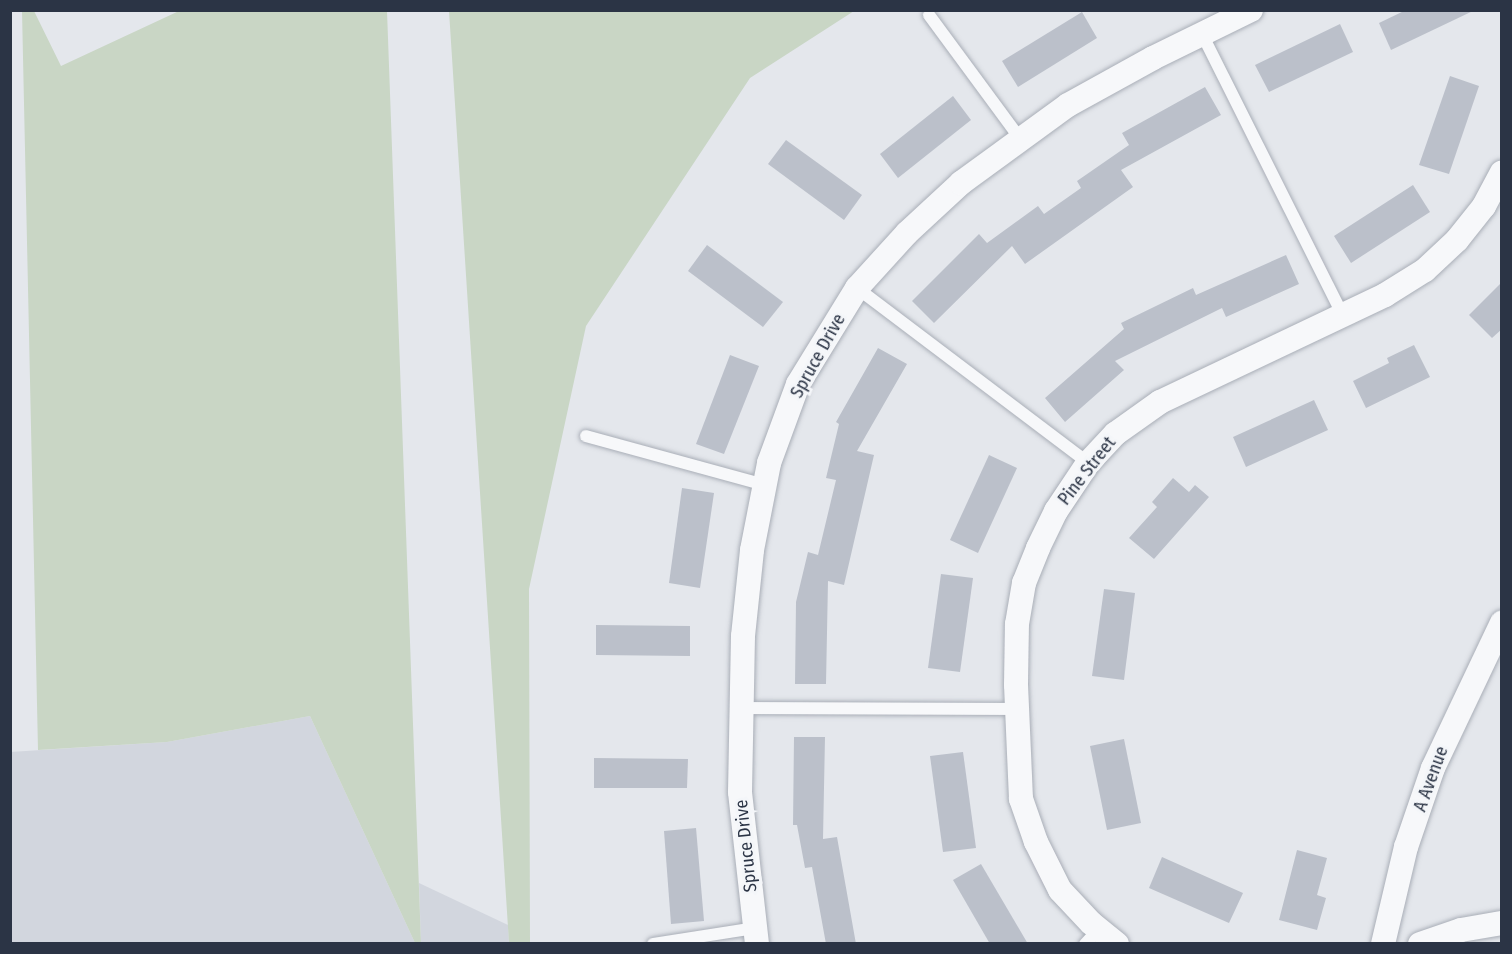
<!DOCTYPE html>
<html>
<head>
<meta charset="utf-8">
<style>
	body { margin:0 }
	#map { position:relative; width:1512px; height:954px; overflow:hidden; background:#e4e7ec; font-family:"Fira Sans Condensed",sans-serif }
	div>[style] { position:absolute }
	.built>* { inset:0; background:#d2d6de }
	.green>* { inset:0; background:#c9d6c5 }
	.building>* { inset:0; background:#bbc0ca }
	.roads { filter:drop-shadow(0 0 2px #a9aeb7) drop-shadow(0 0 2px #a9aeb7) }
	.service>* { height:12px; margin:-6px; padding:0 6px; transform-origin:6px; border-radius:6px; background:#f7f8fa }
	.minor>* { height:24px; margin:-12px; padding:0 12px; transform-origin:12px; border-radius:12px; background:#f7f8fa }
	span { translate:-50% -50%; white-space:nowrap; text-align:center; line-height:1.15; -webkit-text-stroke:6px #f4f6f9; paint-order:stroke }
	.street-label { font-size:18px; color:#2b3445 }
	.frame { position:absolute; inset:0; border:12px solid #2b3445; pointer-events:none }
</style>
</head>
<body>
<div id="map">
	<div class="built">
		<div style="clip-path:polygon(310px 716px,415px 943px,11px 943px,10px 752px,167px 742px)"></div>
		<div style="clip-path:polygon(419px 883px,508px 925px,509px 943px,421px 943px)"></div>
	</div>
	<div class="green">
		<div style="clip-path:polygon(22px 11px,34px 11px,61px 66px,179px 11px,387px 11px,421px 943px,415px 943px,310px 716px,167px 742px,38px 750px)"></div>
		<div style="clip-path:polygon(449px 11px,854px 11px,750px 78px,586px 326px,529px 589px,530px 943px,509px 943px)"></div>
	</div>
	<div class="building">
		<div style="clip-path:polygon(1406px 10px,1475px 10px,1391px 50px,1379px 23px)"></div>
		<div style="clip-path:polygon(1082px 12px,1097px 38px,1018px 87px,1002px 61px)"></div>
		<div style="clip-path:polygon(1340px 24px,1353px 52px,1269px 92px,1255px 65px)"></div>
		<div style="clip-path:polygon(1450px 76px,1479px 86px,1449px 174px,1419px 165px)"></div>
		<div style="clip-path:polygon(1205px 87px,1221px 115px,1121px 170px,1133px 187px,1025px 264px,1012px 246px,934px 323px,912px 301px,979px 234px,987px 243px,1038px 206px,1044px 214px,1081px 188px,1077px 181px,1129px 145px,1122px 133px)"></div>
		<div style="clip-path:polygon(953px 96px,971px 120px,898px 178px,880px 154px)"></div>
		<div style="clip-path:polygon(786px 140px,862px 195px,844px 220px,768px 164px)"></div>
		<div style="clip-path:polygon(1413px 185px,1430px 212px,1351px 263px,1334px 236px)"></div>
		<div style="clip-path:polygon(707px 245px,783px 302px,763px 327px,688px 271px)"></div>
		<div style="clip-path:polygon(1286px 255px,1299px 284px,1226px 317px,1222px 308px,1115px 361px,1124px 370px,1065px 422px,1045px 398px,1124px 329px,1121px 323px,1193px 288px,1196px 295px)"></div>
		<div style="clip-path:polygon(1502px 282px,1502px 329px,1492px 338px,1469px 315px)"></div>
		<div style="clip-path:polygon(1414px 345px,1430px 377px,1366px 408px,1353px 381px,1389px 363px,1387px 358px)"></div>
		<div style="clip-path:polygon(878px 348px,907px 364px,857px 451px,874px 455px,844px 585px,828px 581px,826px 684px,795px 684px,796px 602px,808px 552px,818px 555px,836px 480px,826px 478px,839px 424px,836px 422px)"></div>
		<div style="clip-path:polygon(730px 355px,759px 366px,724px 454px,696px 444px)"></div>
		<div style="clip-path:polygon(1314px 400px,1328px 430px,1246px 467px,1233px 437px)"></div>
		<div style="clip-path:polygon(989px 455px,1017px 468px,978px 553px,950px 540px)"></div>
		<div style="clip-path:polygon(1173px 478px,1189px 492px,1195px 485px,1209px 497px,1154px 559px,1129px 538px,1157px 507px,1152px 502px)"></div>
		<div style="clip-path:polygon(682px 488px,714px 493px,700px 588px,669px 583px)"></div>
		<div style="clip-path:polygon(941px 574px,973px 578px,960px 672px,928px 668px)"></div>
		<div style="clip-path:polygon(1104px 589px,1135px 593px,1124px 680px,1092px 676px)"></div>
		<div style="clip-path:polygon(596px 625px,690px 626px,690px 656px,596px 655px)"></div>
		<div style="clip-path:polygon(794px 737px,825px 737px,823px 839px,837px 837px,856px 944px,826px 944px,812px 867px,805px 868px,797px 825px,793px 825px)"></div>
		<div style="clip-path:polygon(1124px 739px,1141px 823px,1107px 830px,1090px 746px)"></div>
		<div style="clip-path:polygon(963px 752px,976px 848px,943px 852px,930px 756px)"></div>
		<div style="clip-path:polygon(594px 758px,688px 759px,687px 788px,594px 788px)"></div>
		<div style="clip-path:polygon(696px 828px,704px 921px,671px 924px,664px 831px)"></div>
		<div style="clip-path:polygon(1297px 850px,1327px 858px,1317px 895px,1326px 898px,1317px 930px,1279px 920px)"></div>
		<div style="clip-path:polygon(1162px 857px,1243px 893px,1229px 923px,1149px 888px)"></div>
		<div style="clip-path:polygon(981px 864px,1028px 944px,990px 944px,953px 880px)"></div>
	</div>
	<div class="roads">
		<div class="service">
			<div style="left:929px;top:15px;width:155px;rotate:53.6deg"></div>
			<div style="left:1202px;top:34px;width:313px;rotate:63.4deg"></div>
			<div style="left:857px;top:288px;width:290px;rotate:37.1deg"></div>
			<div style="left:586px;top:436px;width:186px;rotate:15.3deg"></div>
			<div style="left:741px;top:708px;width:276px;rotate:0.2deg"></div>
			<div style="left:653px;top:944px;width:103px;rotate:-8.9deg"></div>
			<div style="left:1085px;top:944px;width:21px;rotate:-47deg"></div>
		</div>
		<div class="minor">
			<div style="left:757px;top:944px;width:153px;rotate:-96.4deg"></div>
			<div style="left:740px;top:792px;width:156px;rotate:-88.9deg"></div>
			<div style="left:743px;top:636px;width:86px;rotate:-84deg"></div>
			<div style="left:752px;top:550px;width:89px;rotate:-78.9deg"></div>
			<div style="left:769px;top:463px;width:84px;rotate:-69.8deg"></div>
			<div style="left:798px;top:384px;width:113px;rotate:-58.4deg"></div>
			<div style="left:857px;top:288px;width:74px;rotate:-47.7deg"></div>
			<div style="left:907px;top:233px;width:74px;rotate:-42.8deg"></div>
			<div style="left:961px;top:183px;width:132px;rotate:-36.1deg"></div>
			<div style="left:1068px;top:105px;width:97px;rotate:-28.9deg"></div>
			<div style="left:1153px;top:58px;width:109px;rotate:-26.1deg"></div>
			<div style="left:1117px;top:944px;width:33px;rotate:-141deg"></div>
			<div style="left:1091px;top:923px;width:45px;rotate:-133.2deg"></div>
			<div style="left:1060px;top:890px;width:54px;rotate:-116.6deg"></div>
			<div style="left:1036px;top:842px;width:46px;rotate:-109.2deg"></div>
			<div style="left:1021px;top:799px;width:114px;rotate:-92.5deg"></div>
			<div style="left:1016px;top:685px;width:61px;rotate:-89.1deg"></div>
			<div style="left:1017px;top:624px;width:42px;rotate:-80.3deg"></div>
			<div style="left:1024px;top:583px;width:38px;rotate:-68deg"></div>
			<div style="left:1038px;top:548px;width:41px;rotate:-64.1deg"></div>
			<div style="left:1056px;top:511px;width:58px;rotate:-56.3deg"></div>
			<div style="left:1088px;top:463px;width:40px;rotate:-47deg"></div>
			<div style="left:1115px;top:434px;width:55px;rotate:-35.4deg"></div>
			<div style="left:1160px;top:402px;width:249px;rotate:-25.4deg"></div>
			<div style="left:1385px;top:295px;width:47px;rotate:-32deg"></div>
			<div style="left:1425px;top:270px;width:44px;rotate:-43.2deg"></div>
			<div style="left:1457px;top:240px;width:43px;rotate:-51.5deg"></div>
			<div style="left:1484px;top:206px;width:38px;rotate:-62deg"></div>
			<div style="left:1383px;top:944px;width:100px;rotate:-76.7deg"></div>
			<div style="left:1406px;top:847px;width:83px;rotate:-71.1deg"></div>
			<div style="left:1433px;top:768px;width:161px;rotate:-64.6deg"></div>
			<div style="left:1420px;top:944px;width:43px;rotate:-18.9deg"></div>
			<div style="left:1461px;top:930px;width:42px;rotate:-9.7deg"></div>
		</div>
	</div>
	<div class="street-label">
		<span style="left:818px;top:356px;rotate:-61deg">Spruce Drive</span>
		<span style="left:1087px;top:471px;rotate:-52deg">Pine Street</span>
		<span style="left:1431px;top:779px;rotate:-70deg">A Avenue</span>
		<span style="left:746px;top:846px;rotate:-96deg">Spruce Drive</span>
	</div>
	<div class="frame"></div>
</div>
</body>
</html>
